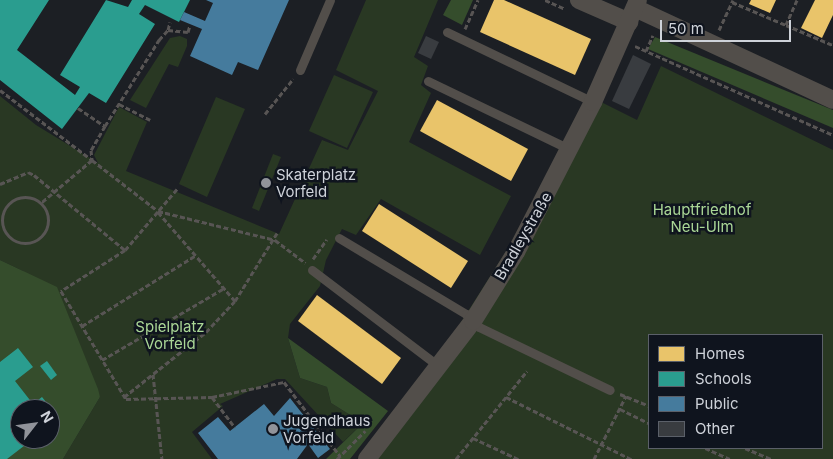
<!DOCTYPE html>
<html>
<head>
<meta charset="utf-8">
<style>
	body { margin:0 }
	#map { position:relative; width:833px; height:459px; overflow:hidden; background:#1c1f24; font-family:Inter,sans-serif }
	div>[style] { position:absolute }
	.green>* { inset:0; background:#293823 }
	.forest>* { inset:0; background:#354d2c }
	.homes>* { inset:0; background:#e9c46a }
	.schools>* { inset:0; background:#2a9d8f }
	.public>* { inset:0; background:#457b9d }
	.building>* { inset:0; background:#393c40 }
	.path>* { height:3px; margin-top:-1.5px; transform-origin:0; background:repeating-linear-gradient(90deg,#585554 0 5px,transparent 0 7.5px) }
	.path>.ring { margin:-1.5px; padding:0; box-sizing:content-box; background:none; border:3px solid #585554; border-radius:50% }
	.service>* { height:9px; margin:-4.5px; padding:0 4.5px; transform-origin:4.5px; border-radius:4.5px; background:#524e4a }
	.minor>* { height:18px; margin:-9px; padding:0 9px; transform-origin:9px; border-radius:9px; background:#524e4a }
	.dots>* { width:14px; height:14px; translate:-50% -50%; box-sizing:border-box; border:2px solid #0f141e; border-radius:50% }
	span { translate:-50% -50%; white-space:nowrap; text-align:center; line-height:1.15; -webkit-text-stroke:5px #0f141e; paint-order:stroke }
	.poi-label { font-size:15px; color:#ced2d9 }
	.left { translate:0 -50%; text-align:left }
	.park-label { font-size:15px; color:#aad796 }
	.street-label { font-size:15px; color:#ced2d9 }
	.legend { position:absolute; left:648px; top:334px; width:175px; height:115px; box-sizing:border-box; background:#0f141e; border:1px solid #5b6069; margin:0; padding:6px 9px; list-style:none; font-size:15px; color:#ced2d9 }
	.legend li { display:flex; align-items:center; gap:10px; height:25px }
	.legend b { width:25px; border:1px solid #5b6069 }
	.north { position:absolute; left:10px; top:399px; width:50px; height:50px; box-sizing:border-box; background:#0f141e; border:1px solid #5b6069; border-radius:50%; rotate:60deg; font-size:14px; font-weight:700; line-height:20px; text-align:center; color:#ced2d9 }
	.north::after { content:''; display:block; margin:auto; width:18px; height:22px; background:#90939a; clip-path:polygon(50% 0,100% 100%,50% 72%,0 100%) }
	.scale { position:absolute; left:660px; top:20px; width:131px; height:22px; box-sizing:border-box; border:2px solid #ced2d9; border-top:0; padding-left:6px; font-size:15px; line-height:18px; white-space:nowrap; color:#ced2d9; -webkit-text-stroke:4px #0f141e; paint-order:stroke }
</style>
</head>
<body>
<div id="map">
	<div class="green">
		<div style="clip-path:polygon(366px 0,438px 0,414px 57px,428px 66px,421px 85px,431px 93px,409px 142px,511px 196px,480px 255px,381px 199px,356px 235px,342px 229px,326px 260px,320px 286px,290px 324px,288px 338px,300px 378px,327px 387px,331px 403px,363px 423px,343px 442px,285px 379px,277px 379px,220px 404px,223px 406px,192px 432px,212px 459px,63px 459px,100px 397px,23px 271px,0 260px,0 96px,36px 125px,98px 163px,94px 155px,119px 107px,147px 122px,126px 171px,279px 234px,322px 140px,348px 150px,378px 91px,336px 70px)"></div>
		<div style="clip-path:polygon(180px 36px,187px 39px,187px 46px,178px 67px,169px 64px,146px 108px,130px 100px,170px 38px)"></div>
		<div style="clip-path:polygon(evenodd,661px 66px,833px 150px,833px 459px,374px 459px,601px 102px,637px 120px,661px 66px,649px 335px,822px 335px,822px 448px,649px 448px,649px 335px)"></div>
		<div style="clip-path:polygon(334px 75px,373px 92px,347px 148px,309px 131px)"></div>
		<div style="clip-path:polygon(216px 97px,245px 109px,207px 197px,179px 184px)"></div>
		<div style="clip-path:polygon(273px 154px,281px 157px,259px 211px,252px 208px)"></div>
	</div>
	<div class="forest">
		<div style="clip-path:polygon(451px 0,473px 0,462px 25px,443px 15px)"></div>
		<div style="clip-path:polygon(655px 37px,833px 110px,833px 128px,648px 49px)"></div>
		<div style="clip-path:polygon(evenodd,0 260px,57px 287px,98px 389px,100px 397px,63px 459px,0 459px,0 260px,20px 409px,50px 409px,50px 439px,20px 439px,20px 409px)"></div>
		<div style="clip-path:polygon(288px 338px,388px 411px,350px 459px,326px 459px,363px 423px,331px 403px,327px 387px,300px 378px)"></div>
	</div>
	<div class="homes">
		<div style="clip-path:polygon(494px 0,504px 0,591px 39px,575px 75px,480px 32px)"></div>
		<div style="clip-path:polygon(751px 0,776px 0,770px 13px,749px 4px)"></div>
		<div style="clip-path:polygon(815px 0,833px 0,833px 15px,822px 38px,801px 28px)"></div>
		<div style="clip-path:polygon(437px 100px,528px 149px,511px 181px,420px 131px)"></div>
		<div style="clip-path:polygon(379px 204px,468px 261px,451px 288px,362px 231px)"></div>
		<div style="clip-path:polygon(317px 295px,401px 358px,382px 384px,298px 321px)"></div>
	</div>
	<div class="schools">
		<div style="clip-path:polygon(0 0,49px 0,17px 50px,75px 95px,80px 87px,60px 75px,106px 0,128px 7px,132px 0,190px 0,179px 22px,145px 5px,139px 14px,155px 24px,106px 103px,89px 93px,62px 129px,0 80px)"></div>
		<div style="clip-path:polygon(18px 348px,33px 367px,15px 381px,33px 404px,42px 397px,59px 418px,50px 425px,50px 409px,20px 409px,20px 439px,33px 439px,7px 459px,0 459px,0 362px)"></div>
		<div style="clip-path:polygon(47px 361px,57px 375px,51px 380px,40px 366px)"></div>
	</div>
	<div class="public">
		<div style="clip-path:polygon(206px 0,289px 0,258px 70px,238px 62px,232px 75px,190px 56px,202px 29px,180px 20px,184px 12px,205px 21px,213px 3px)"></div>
		<div style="clip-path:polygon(290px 398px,330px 449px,318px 458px,308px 444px,297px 459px,218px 459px,198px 433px,218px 417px,230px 431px,264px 404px,274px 416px)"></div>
	</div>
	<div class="building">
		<div style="clip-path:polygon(426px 36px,439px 42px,431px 59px,418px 53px)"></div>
		<div style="clip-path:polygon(633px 55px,651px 64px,629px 109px,612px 101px)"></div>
	</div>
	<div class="path">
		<div style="left:545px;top:0;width:22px;rotate:24deg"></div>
		<div style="left:797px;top:0;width:27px;rotate:114deg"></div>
		<div style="left:786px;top:25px;width:51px;rotate:23.1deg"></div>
		<div style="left:732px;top:2px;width:59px;rotate:23.1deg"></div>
		<div style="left:465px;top:29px;width:32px;rotate:-66deg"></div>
		<div style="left:168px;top:30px;width:8px;rotate:-76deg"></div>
		<div style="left:719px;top:30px;width:33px;rotate:-65deg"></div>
		<div style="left:635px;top:46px;width:217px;rotate:24.2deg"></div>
		<div style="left:646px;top:51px;width:17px;rotate:-66deg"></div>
		<div style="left:0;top:90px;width:116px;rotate:37.3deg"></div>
		<div style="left:92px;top:160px;width:67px;rotate:139.9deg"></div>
		<div style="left:119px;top:104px;width:35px;rotate:27deg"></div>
		<div style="left:78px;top:108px;width:32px;rotate:34deg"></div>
		<div style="left:105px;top:126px;width:102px;rotate:-57.9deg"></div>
		<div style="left:159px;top:40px;width:13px;rotate:-48deg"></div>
		<div style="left:168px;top:30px;width:20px;rotate:6deg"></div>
		<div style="left:188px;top:32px;width:7px;rotate:-74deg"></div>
		<div style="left:265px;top:114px;width:45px;rotate:-51.3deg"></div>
		<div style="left:105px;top:126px;width:28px;rotate:120deg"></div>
		<div style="left:91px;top:150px;width:10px;rotate:84deg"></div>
		<div style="left:92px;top:160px;width:83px;rotate:37.7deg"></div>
		<div style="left:158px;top:211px;width:121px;rotate:13.9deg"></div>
		<div style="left:275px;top:240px;width:38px;rotate:37deg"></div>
		<div style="left:0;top:184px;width:30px;rotate:-23deg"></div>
		<div style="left:28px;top:172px;width:7px;rotate:27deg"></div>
		<div style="left:34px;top:175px;width:118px;rotate:39.5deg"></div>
		<div style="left:177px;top:189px;width:80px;rotate:130.4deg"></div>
		<div style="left:125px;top:250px;width:76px;rotate:147.4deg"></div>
		<div style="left:61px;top:291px;width:126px;rotate:59deg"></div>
		<div style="left:126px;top:399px;width:86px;rotate:-1.3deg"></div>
		<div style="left:212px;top:397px;width:38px;rotate:53deg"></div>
		<div class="ring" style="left:2px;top:197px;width:43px;height:43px"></div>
		<div style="left:158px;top:212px;width:118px;rotate:49.1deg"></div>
		<div style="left:313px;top:259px;width:24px;rotate:-55deg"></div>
		<div style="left:82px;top:326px;width:134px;rotate:-31.9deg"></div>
		<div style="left:102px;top:360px;width:142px;rotate:-30.5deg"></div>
		<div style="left:153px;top:374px;width:85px;rotate:84deg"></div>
		<div style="left:620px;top:394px;width:31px;rotate:22deg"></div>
		<div style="left:124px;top:397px;width:105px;rotate:-38.4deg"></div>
		<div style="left:206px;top:332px;width:42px;rotate:-46.9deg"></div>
		<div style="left:235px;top:301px;width:80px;rotate:-58.3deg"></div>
		<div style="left:212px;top:397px;width:74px;rotate:-11.8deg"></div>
		<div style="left:284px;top:382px;width:93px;rotate:52.9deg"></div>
		<div style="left:506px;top:397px;width:140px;rotate:26.4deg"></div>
		<div style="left:620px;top:409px;width:32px;rotate:26deg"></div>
		<div style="left:473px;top:438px;width:50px;rotate:25deg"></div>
		<div style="left:705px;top:448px;width:27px;rotate:24deg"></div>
		<div style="left:745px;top:448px;width:28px;rotate:23deg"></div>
		<div style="left:337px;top:459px;width:40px;rotate:-45deg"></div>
		<div style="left:456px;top:459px;width:113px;rotate:-51.1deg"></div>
		<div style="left:594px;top:459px;width:71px;rotate:-63.1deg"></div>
	</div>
	<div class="service">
		<div style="left:447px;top:32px;width:162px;rotate:25.6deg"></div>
		<div style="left:300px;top:70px;width:76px;rotate:-66.8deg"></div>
		<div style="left:428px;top:81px;width:157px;rotate:25.7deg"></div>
		<div style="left:339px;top:238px;width:148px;rotate:30.9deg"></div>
		<div style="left:466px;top:314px;width:18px;rotate:45deg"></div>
		<div style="left:479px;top:327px;width:145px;rotate:25.7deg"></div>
		<div style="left:312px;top:270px;width:161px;rotate:37.2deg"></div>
	</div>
	<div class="minor">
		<div style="left:579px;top:0;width:55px;rotate:23.7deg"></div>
		<div style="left:635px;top:8px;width:218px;rotate:24.9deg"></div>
		<div style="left:367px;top:459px;width:174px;rotate:-52.5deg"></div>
		<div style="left:473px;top:321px;width:81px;rotate:-58.1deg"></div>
		<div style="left:516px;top:252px;width:169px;rotate:-62.8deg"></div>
		<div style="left:593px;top:102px;width:111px;rotate:-66.2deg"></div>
	</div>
	<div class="dots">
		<div style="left:266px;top:183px;background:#90939a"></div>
		<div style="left:273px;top:429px;background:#90939a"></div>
	</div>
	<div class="poi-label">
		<span class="left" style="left:276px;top:183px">Skaterplatz<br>Vorfeld</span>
		<span class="left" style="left:283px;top:429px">Jugendhaus<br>Vorfeld</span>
	</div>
	<div class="park-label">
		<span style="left:702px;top:218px">Hauptfriedhof<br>Neu-Ulm</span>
		<span style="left:170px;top:335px">Spielplatz<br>Vorfeld</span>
	</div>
	<div class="street-label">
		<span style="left:523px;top:236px;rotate:-60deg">Bradleystraße</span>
	</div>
	<ul class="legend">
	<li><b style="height:14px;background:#e9c46a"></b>Homes</li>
	<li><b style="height:14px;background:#2a9d8f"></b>Schools</li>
	<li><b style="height:14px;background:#457b9d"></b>Public</li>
	<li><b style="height:14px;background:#393c40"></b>Other</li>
	</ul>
	<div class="north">N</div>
	<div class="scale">50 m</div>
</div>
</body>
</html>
